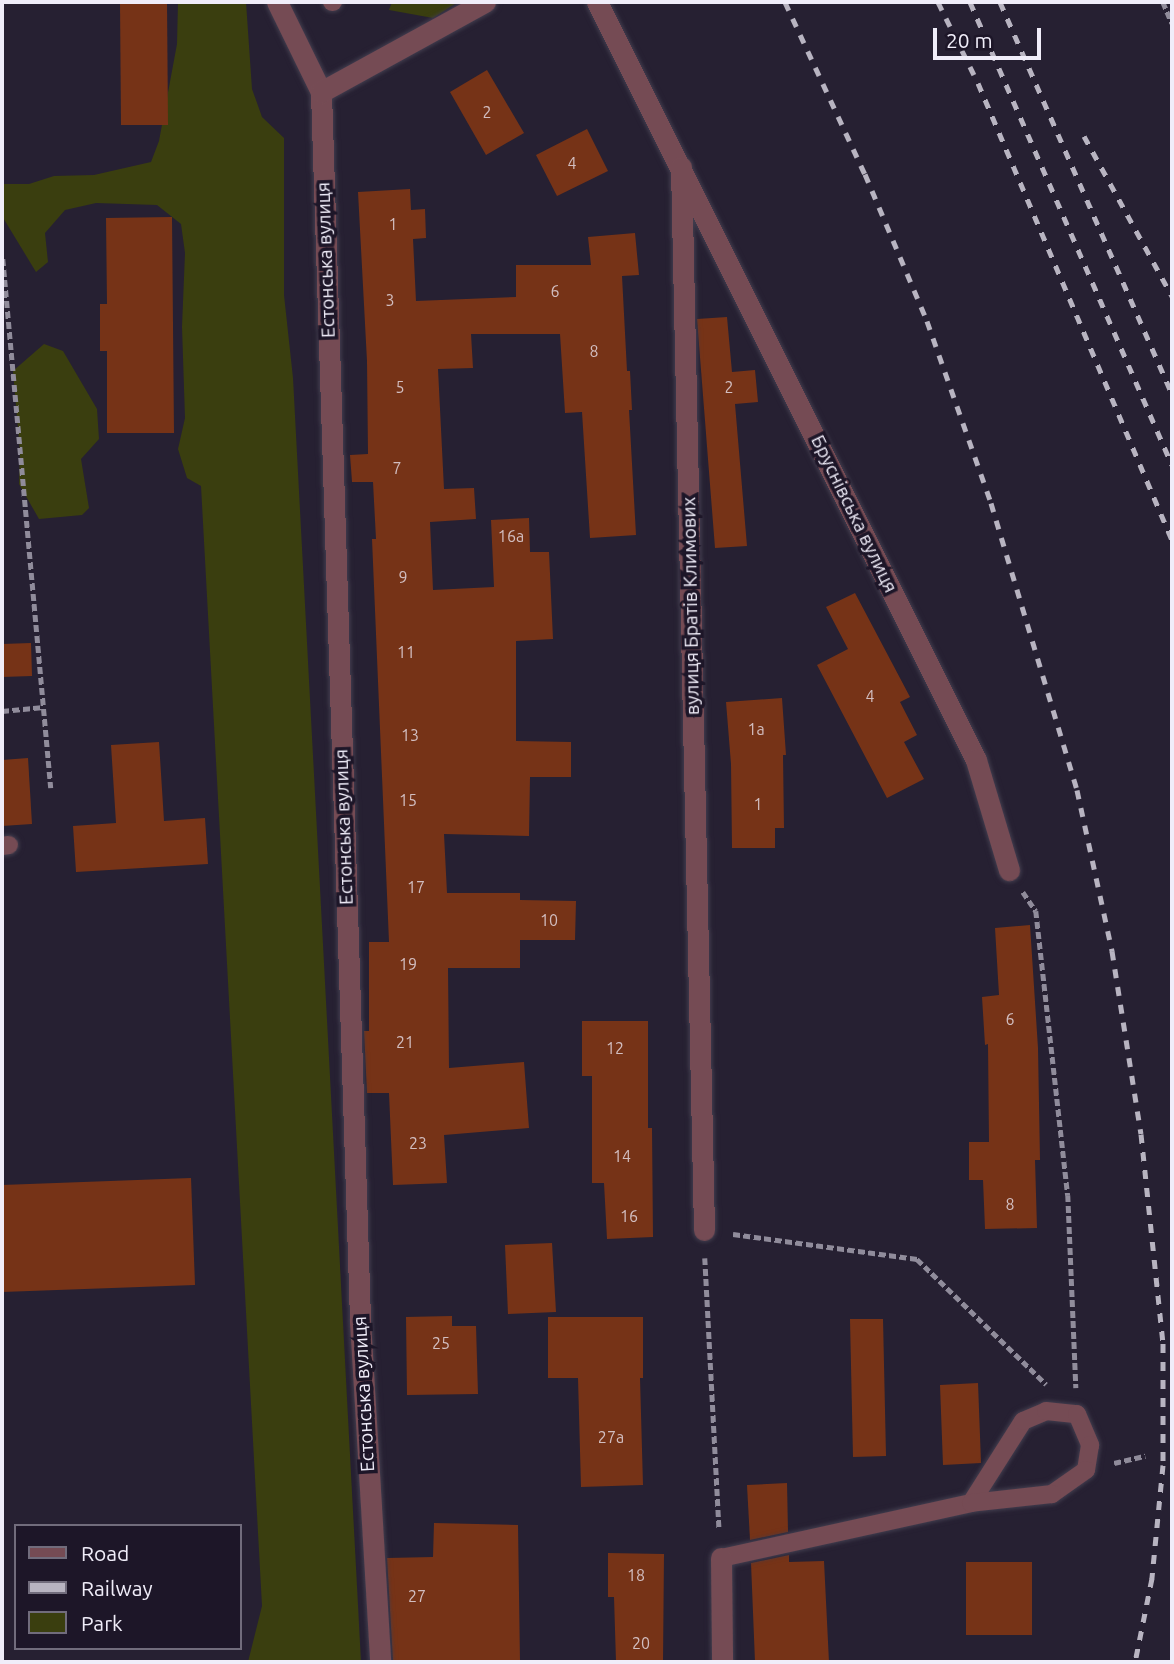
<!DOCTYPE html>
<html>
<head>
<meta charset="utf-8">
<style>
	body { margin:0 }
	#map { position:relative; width:1174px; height:1664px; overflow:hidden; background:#262032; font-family:Ubuntu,sans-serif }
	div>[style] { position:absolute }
	.green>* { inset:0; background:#3a3e0f }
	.building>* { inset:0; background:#763317 }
	.path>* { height:4.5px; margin-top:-2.25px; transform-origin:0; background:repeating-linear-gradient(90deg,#908c9b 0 7px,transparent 0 10.5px) }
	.roads { filter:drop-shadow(0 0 2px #423d4e) drop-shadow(0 0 2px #423d4e) }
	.service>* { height:18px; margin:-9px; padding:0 9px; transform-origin:9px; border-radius:9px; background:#754b54 }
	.minor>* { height:21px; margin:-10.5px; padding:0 10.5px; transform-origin:10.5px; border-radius:10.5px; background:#754b54 }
	.rail>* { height:5px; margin-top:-2.5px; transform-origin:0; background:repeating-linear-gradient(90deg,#b8b4c1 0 9px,transparent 0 18px) }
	span { translate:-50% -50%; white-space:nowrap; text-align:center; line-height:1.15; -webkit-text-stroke:7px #1d1628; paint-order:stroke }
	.number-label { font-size:16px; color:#d2bec0 }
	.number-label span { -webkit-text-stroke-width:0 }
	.street-label { font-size:19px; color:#f0edf9 }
	.frame { position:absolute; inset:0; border:4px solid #f0edf9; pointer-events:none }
	.legend { position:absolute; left:14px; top:1524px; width:228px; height:126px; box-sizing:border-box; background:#1d1628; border:2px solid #716c7c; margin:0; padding:9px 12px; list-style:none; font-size:21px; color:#f0edf9 }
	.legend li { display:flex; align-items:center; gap:14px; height:35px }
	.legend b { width:35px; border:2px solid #716c7c }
	.scale { position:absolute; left:933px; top:28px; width:108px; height:32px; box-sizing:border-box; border:4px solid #f0edf9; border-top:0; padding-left:9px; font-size:21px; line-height:24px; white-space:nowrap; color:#f0edf9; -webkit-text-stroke:5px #1d1628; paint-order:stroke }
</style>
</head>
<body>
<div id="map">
	<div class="green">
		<div style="clip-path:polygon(178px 2px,246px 2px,252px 89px,262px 117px,284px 138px,284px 295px,293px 378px,361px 1662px,248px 1662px,262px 1606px,201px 486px,187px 478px,178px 449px,185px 418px,182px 327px,185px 253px,181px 224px,157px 205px,96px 203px,65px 210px,45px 233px,48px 262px,36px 272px,2px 216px,4px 184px,29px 184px,54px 176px,94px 175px,151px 162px,159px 141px,177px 44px)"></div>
		<div style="clip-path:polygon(392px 2px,458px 2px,433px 18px,389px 10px)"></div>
		<div style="clip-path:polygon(44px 344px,63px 351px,97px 409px,99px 439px,81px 459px,89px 508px,82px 515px,39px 519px,19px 484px,20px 452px,13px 371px)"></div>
	</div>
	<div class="building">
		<div style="clip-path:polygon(120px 2px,167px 2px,168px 125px,121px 125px)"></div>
		<div style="clip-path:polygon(487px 70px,524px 133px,486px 155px,450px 92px)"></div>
		<div style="clip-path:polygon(587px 129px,608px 171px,557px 196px,536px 155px)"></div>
		<div style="clip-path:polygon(410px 189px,411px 210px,425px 209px,426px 238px,413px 239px,416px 301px,516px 297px,516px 265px,591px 265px,588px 237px,635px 233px,639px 275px,622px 276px,627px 371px,630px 371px,632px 410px,629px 410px,636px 535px,590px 538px,582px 412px,565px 413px,560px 334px,471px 334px,473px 368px,438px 369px,444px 489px,474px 488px,476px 519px,430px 522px,433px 590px,494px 587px,491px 520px,529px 518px,530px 552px,549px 552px,553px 639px,516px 641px,516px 741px,571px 742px,571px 777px,530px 777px,529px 836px,444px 834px,447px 893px,520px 893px,520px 900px,576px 901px,575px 940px,520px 940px,520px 968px,448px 968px,449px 1068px,524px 1062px,529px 1128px,444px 1135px,447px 1183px,393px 1185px,389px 1093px,367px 1093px,364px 1031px,369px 1031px,369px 942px,389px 942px,372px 539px,376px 539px,373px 482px,352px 482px,350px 455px,368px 454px,367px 361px,358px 192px)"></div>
		<div style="clip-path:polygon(172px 217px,174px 433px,107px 433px,107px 351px,100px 351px,100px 304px,107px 304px,106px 218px)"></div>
		<div style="clip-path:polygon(727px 317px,732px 372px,755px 370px,758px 402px,735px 404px,747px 546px,715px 548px,697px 319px)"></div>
		<div style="clip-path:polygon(855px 593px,910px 697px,900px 702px,917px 735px,904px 742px,924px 779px,887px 798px,817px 665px,848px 649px,826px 607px)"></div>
		<div style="clip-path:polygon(31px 643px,32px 676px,2px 677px,2px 644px)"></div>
		<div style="clip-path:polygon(782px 698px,786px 755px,783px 755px,784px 828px,775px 828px,775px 848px,732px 848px,731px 764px,726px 702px)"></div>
		<div style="clip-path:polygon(159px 742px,164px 821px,205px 818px,208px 864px,76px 872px,73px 826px,116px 823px,111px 745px)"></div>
		<div style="clip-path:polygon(28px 758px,32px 824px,2px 826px,2px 760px)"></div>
		<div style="clip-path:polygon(1030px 925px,1038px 1048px,1040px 1160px,1035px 1160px,1037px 1228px,985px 1229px,983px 1180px,969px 1180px,969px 1142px,989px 1142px,988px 1044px,985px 1045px,982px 997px,999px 995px,995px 928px)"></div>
		<div style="clip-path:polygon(582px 1021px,648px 1021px,648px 1128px,652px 1128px,653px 1237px,607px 1239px,604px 1183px,592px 1183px,592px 1076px,582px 1076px)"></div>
		<div style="clip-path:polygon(191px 1178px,195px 1285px,2px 1292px,2px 1185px)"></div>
		<div style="clip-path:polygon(552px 1243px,556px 1312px,508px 1314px,505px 1245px)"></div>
		<div style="clip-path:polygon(452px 1316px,452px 1326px,476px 1326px,478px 1394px,407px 1395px,406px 1317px)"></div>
		<div style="clip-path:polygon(548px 1317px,643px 1317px,643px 1378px,640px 1378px,643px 1485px,581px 1487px,578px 1378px,548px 1378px)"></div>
		<div style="clip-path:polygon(850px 1319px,883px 1319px,886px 1456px,853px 1457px)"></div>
		<div style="clip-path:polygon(978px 1383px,981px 1463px,943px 1465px,940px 1385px)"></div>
		<div style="clip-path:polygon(787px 1483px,788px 1532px,750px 1540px,747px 1485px)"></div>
		<div style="clip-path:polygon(434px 1523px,518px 1525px,520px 1662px,393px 1662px,387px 1558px,433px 1557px)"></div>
		<div style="clip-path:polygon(608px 1553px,664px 1554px,663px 1662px,616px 1662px,614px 1597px,608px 1597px)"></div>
		<div style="clip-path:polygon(789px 1555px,789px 1562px,824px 1561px,829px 1662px,755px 1662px,751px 1563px)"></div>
		<div style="clip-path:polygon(966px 1562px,1032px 1562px,1032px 1635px,966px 1635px)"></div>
	</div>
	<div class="path">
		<div style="left:1163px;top:2px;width:23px;rotate:67deg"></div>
		<div style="left:3px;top:259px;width:531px;rotate:84.82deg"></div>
		<div style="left:2px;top:711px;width:42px;rotate:-5.4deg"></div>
		<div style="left:1023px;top:892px;width:23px;rotate:56deg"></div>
		<div style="left:1036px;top:911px;width:286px;rotate:83.6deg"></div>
		<div style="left:1068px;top:1195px;width:193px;rotate:87.6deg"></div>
		<div style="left:733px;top:1234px;width:186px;rotate:7.7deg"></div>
		<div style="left:917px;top:1259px;width:180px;rotate:44.1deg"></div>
		<div style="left:705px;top:1258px;width:271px;rotate:87deg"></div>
		<div style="left:1114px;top:1463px;width:32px;rotate:-13deg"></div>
	</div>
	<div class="roads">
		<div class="service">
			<div style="left:332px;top:2px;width:1px"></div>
			<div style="left:2px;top:846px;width:7px;rotate:-8deg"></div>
			<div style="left:721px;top:1558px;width:256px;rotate:-12.4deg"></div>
			<div style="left:971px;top:1503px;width:97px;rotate:-57.6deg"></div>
			<div style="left:1023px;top:1421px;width:25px;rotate:-23deg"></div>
			<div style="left:1046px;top:1411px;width:31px;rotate:6deg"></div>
			<div style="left:1077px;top:1414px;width:34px;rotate:67deg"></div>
			<div style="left:1090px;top:1445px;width:25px;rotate:99deg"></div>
			<div style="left:1086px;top:1470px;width:42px;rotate:144.8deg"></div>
			<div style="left:1052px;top:1494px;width:81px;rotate:173.7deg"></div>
		</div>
		<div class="minor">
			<div style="left:277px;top:2px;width:100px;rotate:63.9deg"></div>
			<div style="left:321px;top:92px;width:1230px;rotate:88.18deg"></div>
			<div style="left:360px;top:1321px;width:342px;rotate:86.6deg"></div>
			<div style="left:597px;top:2px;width:847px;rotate:63.43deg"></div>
			<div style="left:976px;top:760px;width:115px;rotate:73.3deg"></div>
			<div style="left:321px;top:92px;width:187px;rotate:-28.8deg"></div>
			<div style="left:681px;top:167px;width:1063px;rotate:88.76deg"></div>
			<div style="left:721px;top:1558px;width:104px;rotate:89.4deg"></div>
		</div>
	</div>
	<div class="rail">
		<div style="left:785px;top:2px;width:190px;rotate:65.1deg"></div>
		<div style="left:865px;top:174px;width:160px;rotate:67.1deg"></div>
		<div style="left:927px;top:321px;width:193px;rotate:70.6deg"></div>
		<div style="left:991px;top:503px;width:300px;rotate:73.3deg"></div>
		<div style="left:1077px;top:790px;width:165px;rotate:77.7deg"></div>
		<div style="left:1112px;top:951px;width:185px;rotate:81deg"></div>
		<div style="left:1141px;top:1134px;width:210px;rotate:84deg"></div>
		<div style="left:1163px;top:1343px;width:122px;rotate:90deg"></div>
		<div style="left:1163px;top:1465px;width:114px;rotate:95.6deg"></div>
		<div style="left:1152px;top:1578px;width:86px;rotate:101.4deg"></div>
		<div style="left:938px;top:2px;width:90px;rotate:63.7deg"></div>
		<div style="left:978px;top:83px;width:496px;rotate:67deg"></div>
		<div style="left:970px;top:2px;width:505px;rotate:66.43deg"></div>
		<div style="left:1000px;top:2px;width:428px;rotate:66.3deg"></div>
		<div style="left:1084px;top:136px;width:183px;rotate:61.2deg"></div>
	</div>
	<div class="number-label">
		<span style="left:487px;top:112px">2</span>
		<span style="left:572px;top:163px">4</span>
		<span style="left:393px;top:224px">1</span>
		<span style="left:555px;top:291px">6</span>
		<span style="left:390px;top:300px">3</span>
		<span style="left:594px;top:351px">8</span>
		<span style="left:400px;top:387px">5</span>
		<span style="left:729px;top:387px">2</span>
		<span style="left:397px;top:468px">7</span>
		<span style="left:511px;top:536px">16а</span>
		<span style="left:403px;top:577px">9</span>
		<span style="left:406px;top:652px">11</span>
		<span style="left:870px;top:696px">4</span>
		<span style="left:756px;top:729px">1а</span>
		<span style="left:410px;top:735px">13</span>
		<span style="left:408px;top:800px">15</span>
		<span style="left:758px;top:804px">1</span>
		<span style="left:416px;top:887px">17</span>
		<span style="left:549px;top:920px">10</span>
		<span style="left:408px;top:964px">19</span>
		<span style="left:1010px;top:1019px">6</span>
		<span style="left:405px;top:1042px">21</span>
		<span style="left:615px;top:1048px">12</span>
		<span style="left:418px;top:1143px">23</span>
		<span style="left:622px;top:1156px">14</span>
		<span style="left:1010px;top:1204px">8</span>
		<span style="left:629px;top:1216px">16</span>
		<span style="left:441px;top:1343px">25</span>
		<span style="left:611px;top:1437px">27а</span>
		<span style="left:636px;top:1575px">18</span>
		<span style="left:417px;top:1596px">27</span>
		<span style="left:641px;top:1643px">20</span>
	</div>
	<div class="street-label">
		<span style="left:326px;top:260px;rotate:-92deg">Естонська вулиця</span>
		<span style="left:854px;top:514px;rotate:64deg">Бруснівська вулиця</span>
		<span style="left:691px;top:606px;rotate:-91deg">вулиця Братів Климових</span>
		<span style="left:344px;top:827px;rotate:-92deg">Естонська вулиця</span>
		<span style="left:364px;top:1394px;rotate:-93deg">Естонська вулиця</span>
	</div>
	<div class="frame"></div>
	<ul class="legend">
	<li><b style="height:9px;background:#754b54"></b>Road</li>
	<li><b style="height:9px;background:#b8b4c1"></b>Railway</li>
	<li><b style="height:19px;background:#3a3e0f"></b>Park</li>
	</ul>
	<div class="scale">20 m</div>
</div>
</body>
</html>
